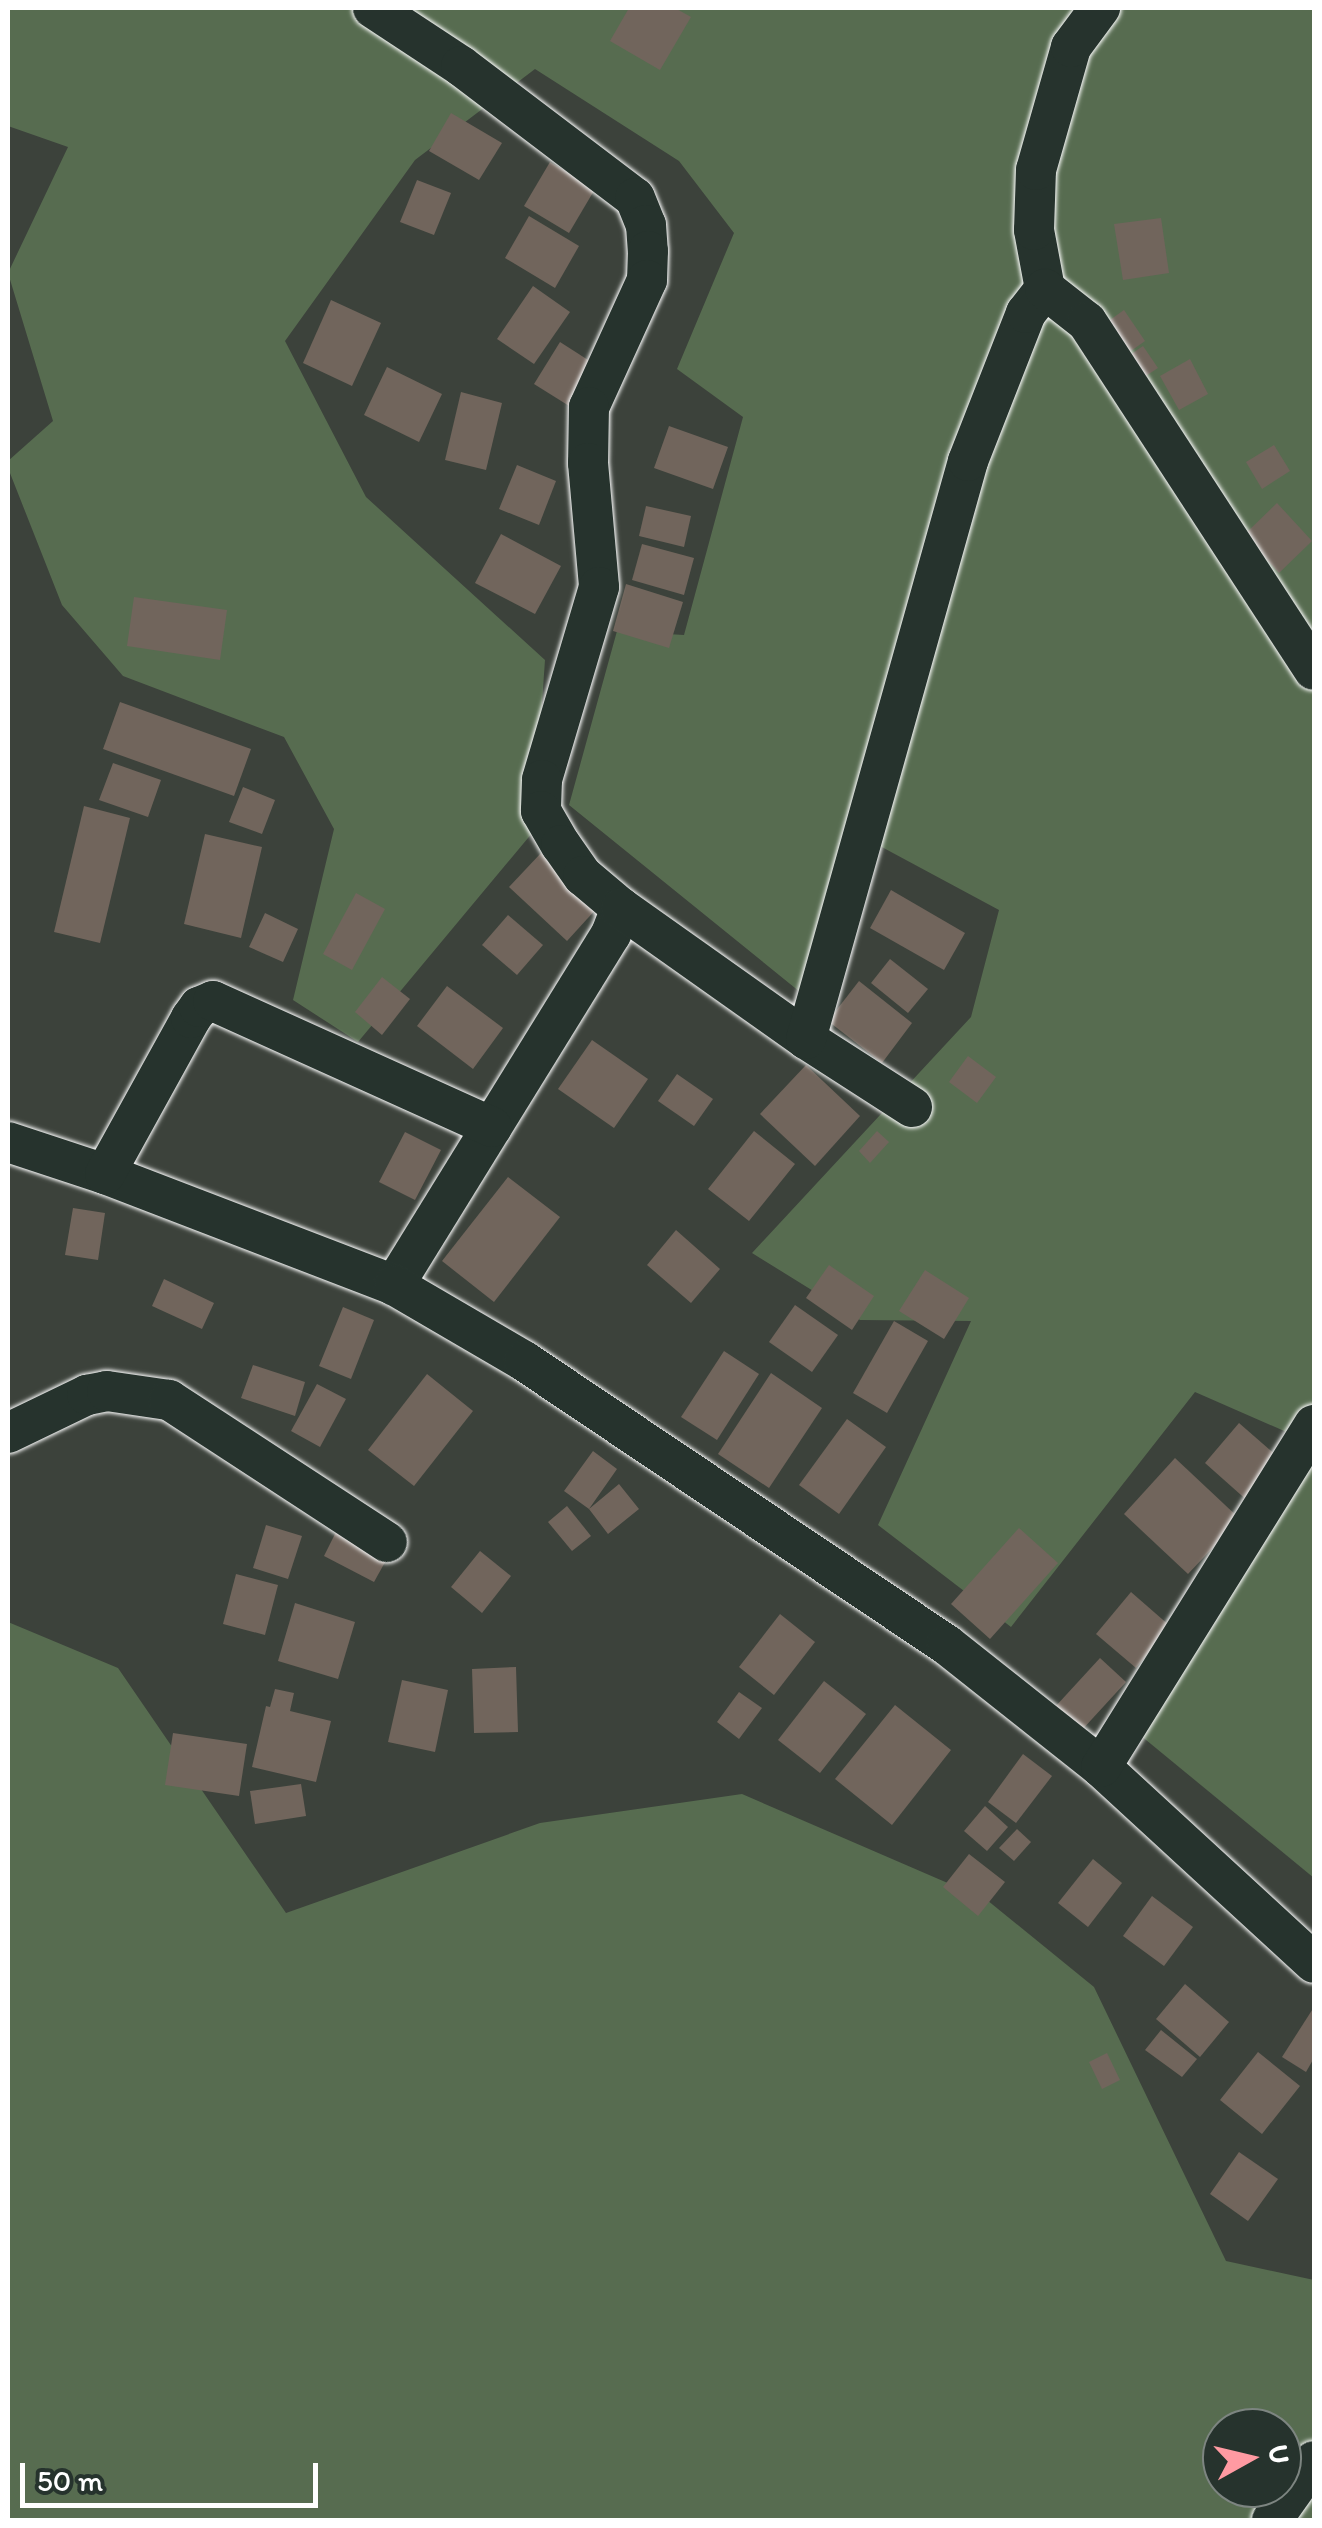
<!DOCTYPE html>
<html>
<head>
<meta charset="utf-8">
<style>
	body { margin:0 }
	#map { position:relative; width:1322px; height:2528px; overflow:hidden; background:#3c423b; font-family:Itim,sans-serif }
	div>[style] { position:absolute }
	.green>* { inset:0; background:#576c50 }
	.building>* { inset:0; background:#71655c }
	.roads { filter:drop-shadow(0 0 2px #fff) drop-shadow(0 0 2px #fff) }
	.minor>* { height:40px; margin:-20px; padding:0 20px; transform-origin:20px; border-radius:20px; background:#26332d }
	span { translate:-50% -50%; white-space:nowrap; text-align:center; line-height:1.15; -webkit-text-stroke:9px #26332d; paint-order:stroke }
	.frame { position:absolute; inset:0; border:10px solid #fff; pointer-events:none }
	.north { position:absolute; left:1202px; top:2408px; width:100px; height:100px; box-sizing:border-box; background:#26332d; border:2px solid #7d8581; border-radius:50%; rotate:82deg; font-size:28px; font-weight:700; line-height:40px; text-align:center; color:#fff }
	.north::after { content:''; display:block; margin:auto; width:35px; height:45px; background:#ff9aa2; clip-path:polygon(50% 0,100% 100%,50% 72%,0 100%) }
	.scale { position:absolute; left:20px; top:2463px; width:298px; height:45px; box-sizing:border-box; border:5px solid #fff; border-top:0; padding-left:12px; font-size:30px; line-height:35px; white-space:nowrap; color:#fff; -webkit-text-stroke:8px #26332d; paint-order:stroke }
</style>
</head>
<body>
<div id="map">
	<div class="green">
		<div style="clip-path:polygon(8px 8px,1314px 8px,1314px 1444px,1195px 1392px,1011px 1627px,878px 1525px,971px 1321px,860px 1320px,752px 1253px,971px 1017px,999px 910px,865px 838px,821px 1009px,569px 805px,617px 631px,684px 635px,743px 417px,677px 369px,734px 233px,679px 161px,535px 69px,415px 160px,285px 341px,366px 497px,545px 660px,533px 832px,358px 1042px,293px 1000px,334px 829px,284px 737px,123px 676px,62px 605px,8px 468px,8px 461px,53px 421px,8px 273px,68px 147px,8px 126px)"></div>
		<div style="clip-path:polygon(1314px 1449px,1314px 1878px,1140px 1735px)"></div>
		<div style="clip-path:polygon(evenodd,8px 1622px,118px 1668px,286px 1913px,540px 1823px,742px 1794px,987px 1900px,1094px 1987px,1226px 2261px,1314px 2280px,1314px 2520px,8px 2520px,8px 1622px,1222px 2428px,1282px 2428px,1282px 2488px,1222px 2488px,1222px 2428px)"></div>
	</div>
	<div class="building">
		<div style="clip-path:polygon(629px 8px,675px 8px,691px 17px,660px 70px,610px 41px)"></div>
		<div style="clip-path:polygon(451px 113px,502px 143px,479px 180px,429px 151px)"></div>
		<div style="clip-path:polygon(550px 162px,595px 189px,569px 233px,524px 206px)"></div>
		<div style="clip-path:polygon(417px 180px,451px 193px,434px 235px,400px 222px)"></div>
		<div style="clip-path:polygon(529px 216px,579px 246px,555px 288px,505px 258px)"></div>
		<div style="clip-path:polygon(1161px 218px,1169px 273px,1123px 280px,1114px 224px)"></div>
		<div style="clip-path:polygon(533px 286px,570px 312px,534px 364px,497px 339px)"></div>
		<div style="clip-path:polygon(331px 300px,381px 323px,352px 386px,303px 363px)"></div>
		<div style="clip-path:polygon(1124px 310px,1145px 341px,1121px 358px,1100px 327px)"></div>
		<div style="clip-path:polygon(560px 342px,599px 367px,574px 409px,534px 384px)"></div>
		<div style="clip-path:polygon(1143px 346px,1158px 368px,1138px 381px,1124px 359px)"></div>
		<div style="clip-path:polygon(1190px 359px,1208px 394px,1179px 410px,1160px 376px)"></div>
		<div style="clip-path:polygon(387px 367px,442px 394px,419px 442px,364px 415px)"></div>
		<div style="clip-path:polygon(461px 392px,502px 403px,486px 470px,445px 460px)"></div>
		<div style="clip-path:polygon(669px 426px,728px 447px,713px 489px,654px 468px)"></div>
		<div style="clip-path:polygon(1274px 445px,1290px 471px,1262px 489px,1246px 462px)"></div>
		<div style="clip-path:polygon(517px 465px,556px 481px,539px 525px,499px 509px)"></div>
		<div style="clip-path:polygon(1277px 503px,1312px 541px,1279px 573px,1244px 535px)"></div>
		<div style="clip-path:polygon(646px 506px,691px 516px,684px 547px,639px 536px)"></div>
		<div style="clip-path:polygon(501px 534px,561px 566px,535px 614px,475px 583px)"></div>
		<div style="clip-path:polygon(642px 544px,694px 558px,684px 595px,632px 580px)"></div>
		<div style="clip-path:polygon(626px 584px,683px 602px,669px 648px,613px 631px)"></div>
		<div style="clip-path:polygon(134px 597px,227px 610px,220px 660px,127px 646px)"></div>
		<div style="clip-path:polygon(120px 702px,251px 749px,234px 796px,103px 749px)"></div>
		<div style="clip-path:polygon(113px 763px,161px 780px,148px 817px,99px 800px)"></div>
		<div style="clip-path:polygon(243px 787px,275px 800px,262px 834px,229px 822px)"></div>
		<div style="clip-path:polygon(84px 806px,130px 818px,100px 943px,54px 932px)"></div>
		<div style="clip-path:polygon(205px 834px,262px 847px,241px 938px,184px 924px)"></div>
		<div style="clip-path:polygon(541px 853px,598px 907px,567px 941px,509px 887px)"></div>
		<div style="clip-path:polygon(891px 890px,965px 933px,944px 970px,870px 928px)"></div>
		<div style="clip-path:polygon(356px 893px,385px 909px,352px 970px,323px 954px)"></div>
		<div style="clip-path:polygon(265px 913px,298px 929px,283px 962px,249px 947px)"></div>
		<div style="clip-path:polygon(508px 915px,543px 945px,517px 975px,482px 945px)"></div>
		<div style="clip-path:polygon(890px 959px,928px 989px,908px 1013px,871px 983px)"></div>
		<div style="clip-path:polygon(382px 977px,410px 999px,382px 1035px,355px 1012px)"></div>
		<div style="clip-path:polygon(859px 981px,912px 1023px,882px 1063px,828px 1021px)"></div>
		<div style="clip-path:polygon(447px 986px,503px 1028px,473px 1069px,417px 1026px)"></div>
		<div style="clip-path:polygon(592px 1040px,648px 1079px,614px 1128px,558px 1089px)"></div>
		<div style="clip-path:polygon(968px 1056px,996px 1077px,977px 1103px,949px 1082px)"></div>
		<div style="clip-path:polygon(806px 1065px,860px 1116px,815px 1166px,760px 1114px)"></div>
		<div style="clip-path:polygon(677px 1074px,713px 1099px,694px 1126px,658px 1101px)"></div>
		<div style="clip-path:polygon(754px 1131px,795px 1164px,749px 1221px,708px 1189px)"></div>
		<div style="clip-path:polygon(877px 1131px,889px 1142px,870px 1163px,859px 1151px)"></div>
		<div style="clip-path:polygon(405px 1132px,441px 1150px,415px 1200px,379px 1182px)"></div>
		<div style="clip-path:polygon(508px 1177px,560px 1217px,494px 1302px,442px 1261px)"></div>
		<div style="clip-path:polygon(73px 1208px,105px 1213px,98px 1260px,65px 1255px)"></div>
		<div style="clip-path:polygon(676px 1230px,720px 1269px,691px 1303px,647px 1265px)"></div>
		<div style="clip-path:polygon(829px 1265px,874px 1296px,852px 1330px,806px 1298px)"></div>
		<div style="clip-path:polygon(925px 1270px,969px 1298px,944px 1339px,899px 1311px)"></div>
		<div style="clip-path:polygon(164px 1279px,214px 1303px,202px 1329px,152px 1306px)"></div>
		<div style="clip-path:polygon(795px 1305px,838px 1335px,812px 1372px,769px 1342px)"></div>
		<div style="clip-path:polygon(343px 1307px,374px 1320px,351px 1379px,319px 1366px)"></div>
		<div style="clip-path:polygon(894px 1321px,928px 1341px,887px 1413px,853px 1393px)"></div>
		<div style="clip-path:polygon(724px 1351px,759px 1374px,717px 1440px,681px 1417px)"></div>
		<div style="clip-path:polygon(253px 1365px,305px 1382px,295px 1416px,241px 1398px)"></div>
		<div style="clip-path:polygon(771px 1373px,822px 1408px,769px 1488px,718px 1454px)"></div>
		<div style="clip-path:polygon(427px 1374px,473px 1411px,414px 1486px,368px 1450px)"></div>
		<div style="clip-path:polygon(317px 1384px,346px 1399px,320px 1447px,291px 1431px)"></div>
		<div style="clip-path:polygon(847px 1419px,886px 1447px,839px 1514px,799px 1485px)"></div>
		<div style="clip-path:polygon(1239px 1423px,1285px 1463px,1250px 1503px,1205px 1463px)"></div>
		<div style="clip-path:polygon(593px 1451px,617px 1469px,589px 1509px,619px 1484px,639px 1509px,608px 1534px,589px 1509px,564px 1491px)"></div>
		<div style="clip-path:polygon(1175px 1458px,1240px 1519px,1188px 1574px,1124px 1514px)"></div>
		<div style="clip-path:polygon(567px 1506px,591px 1536px,572px 1551px,548px 1522px)"></div>
		<div style="clip-path:polygon(266px 1525px,302px 1536px,288px 1579px,253px 1568px)"></div>
		<div style="clip-path:polygon(338px 1528px,389px 1555px,374px 1582px,324px 1556px)"></div>
		<div style="clip-path:polygon(1019px 1528px,1058px 1563px,990px 1639px,951px 1604px)"></div>
		<div style="clip-path:polygon(480px 1551px,511px 1576px,482px 1613px,451px 1587px)"></div>
		<div style="clip-path:polygon(236px 1574px,278px 1585px,265px 1635px,223px 1624px)"></div>
		<div style="clip-path:polygon(1131px 1592px,1170px 1626px,1136px 1668px,1096px 1634px)"></div>
		<div style="clip-path:polygon(295px 1603px,355px 1622px,338px 1679px,278px 1661px)"></div>
		<div style="clip-path:polygon(780px 1614px,815px 1642px,774px 1695px,739px 1667px)"></div>
		<div style="clip-path:polygon(1100px 1658px,1126px 1682px,1081px 1731px,1055px 1707px)"></div>
		<div style="clip-path:polygon(516px 1667px,518px 1732px,474px 1733px,472px 1669px)"></div>
		<div style="clip-path:polygon(402px 1680px,448px 1690px,435px 1752px,388px 1742px)"></div>
		<div style="clip-path:polygon(824px 1681px,866px 1714px,820px 1773px,778px 1740px)"></div>
		<div style="clip-path:polygon(275px 1689px,294px 1693px,290px 1711px,331px 1721px,316px 1782px,252px 1767px,266px 1706px,270px 1707px)"></div>
		<div style="clip-path:polygon(739px 1692px,762px 1708px,739px 1739px,717px 1722px)"></div>
		<div style="clip-path:polygon(895px 1705px,951px 1750px,892px 1825px,835px 1779px)"></div>
		<div style="clip-path:polygon(173px 1733px,247px 1744px,239px 1796px,165px 1785px)"></div>
		<div style="clip-path:polygon(1023px 1754px,1052px 1776px,1016px 1823px,988px 1802px)"></div>
		<div style="clip-path:polygon(301px 1784px,306px 1816px,255px 1824px,250px 1791px)"></div>
		<div style="clip-path:polygon(985px 1806px,1008px 1827px,987px 1851px,964px 1831px)"></div>
		<div style="clip-path:polygon(1017px 1829px,1031px 1842px,1014px 1861px,999px 1848px)"></div>
		<div style="clip-path:polygon(969px 1854px,1005px 1882px,978px 1916px,943px 1887px)"></div>
		<div style="clip-path:polygon(1093px 1859px,1122px 1883px,1088px 1927px,1058px 1903px)"></div>
		<div style="clip-path:polygon(1152px 1896px,1193px 1927px,1164px 1966px,1123px 1936px)"></div>
		<div style="clip-path:polygon(1185px 1984px,1229px 2022px,1200px 2057px,1156px 2019px)"></div>
		<div style="clip-path:polygon(1314px 2007px,1314px 2058px,1306px 2072px,1282px 2057px)"></div>
		<div style="clip-path:polygon(1161px 2030px,1197px 2059px,1182px 2077px,1145px 2050px)"></div>
		<div style="clip-path:polygon(1258px 2052px,1300px 2086px,1262px 2134px,1220px 2100px)"></div>
		<div style="clip-path:polygon(1107px 2053px,1120px 2080px,1102px 2089px,1089px 2062px)"></div>
		<div style="clip-path:polygon(1239px 2152px,1278px 2179px,1248px 2221px,1210px 2194px)"></div>
	</div>
	<div class="roads">
		<div class="minor">
			<div style="left:373px;top:8px;width:105px;rotate:33.4deg"></div>
			<div style="left:461px;top:66px;width:218px;rotate:37.2deg"></div>
			<div style="left:635px;top:198px;width:29px;rotate:68deg"></div>
			<div style="left:646px;top:225px;width:26px;rotate:86deg"></div>
			<div style="left:648px;top:251px;width:29px;rotate:92deg"></div>
			<div style="left:647px;top:280px;width:140px;rotate:114.5deg"></div>
			<div style="left:589px;top:407px;width:56px;rotate:91deg"></div>
			<div style="left:588px;top:463px;width:124px;rotate:84.9deg"></div>
			<div style="left:599px;top:587px;width:201px;rotate:106.5deg"></div>
			<div style="left:542px;top:780px;width:31px;rotate:92deg"></div>
			<div style="left:541px;top:811px;width:39px;rotate:60deg"></div>
			<div style="left:561px;top:845px;width:38px;rotate:55deg"></div>
			<div style="left:583px;top:876px;width:50px;rotate:40.1deg"></div>
			<div style="left:621px;top:908px;width:28px;rotate:111deg"></div>
			<div style="left:611px;top:934px;width:413px;rotate:121.7deg"></div>
			<div style="left:1045px;top:289px;width:60px;rotate:-100.6deg"></div>
			<div style="left:1034px;top:230px;width:60px;rotate:-88.1deg"></div>
			<div style="left:1036px;top:170px;width:128px;rotate:-74.1deg"></div>
			<div style="left:1071px;top:47px;width:49px;rotate:-53.4deg"></div>
			<div style="left:621px;top:908px;width:227px;rotate:35.3deg"></div>
			<div style="left:806px;top:1039px;width:126px;rotate:32.7deg"></div>
			<div style="left:806px;top:1039px;width:600px;rotate:-74.34deg"></div>
			<div style="left:968px;top:461px;width:159px;rotate:-68.6deg"></div>
			<div style="left:1026px;top:313px;width:31px;rotate:-52deg"></div>
			<div style="left:1045px;top:289px;width:53px;rotate:38.2deg"></div>
			<div style="left:1087px;top:322px;width:415px;rotate:56.9deg"></div>
			<div style="left:8px;top:1142px;width:102px;rotate:18.3deg"></div>
			<div style="left:105px;top:1174px;width:310px;rotate:21deg"></div>
			<div style="left:394px;top:1285px;width:151px;rotate:30.3deg"></div>
			<div style="left:524px;top:1361px;width:509px;rotate:33.88deg"></div>
			<div style="left:947px;top:1645px;width:196px;rotate:38.4deg"></div>
			<div style="left:1101px;top:1767px;width:289px;rotate:42.6deg"></div>
			<div style="left:105px;top:1174px;width:178px;rotate:-61.1deg"></div>
			<div style="left:191px;top:1018px;width:14px;rotate:-54deg"></div>
			<div style="left:199px;top:1007px;width:15px;rotate:-23deg"></div>
			<div style="left:213px;top:1001px;width:306px;rotate:24.3deg"></div>
			<div style="left:8px;top:1433px;width:88px;rotate:-25.7deg"></div>
			<div style="left:87px;top:1395px;width:20px;rotate:-11deg"></div>
			<div style="left:107px;top:1391px;width:63px;rotate:8.3deg"></div>
			<div style="left:169px;top:1400px;width:260px;rotate:33.1deg"></div>
			<div style="left:1101px;top:1767px;width:403px;rotate:-58.1deg"></div>
			<div style="left:1272px;top:2520px;width:72px;rotate:-54.6deg"></div>
		</div>
	</div>
	<div class="frame"></div>
	<div class="north">U</div>
	<div class="scale">50 m</div>
</div>
</body>
</html>
